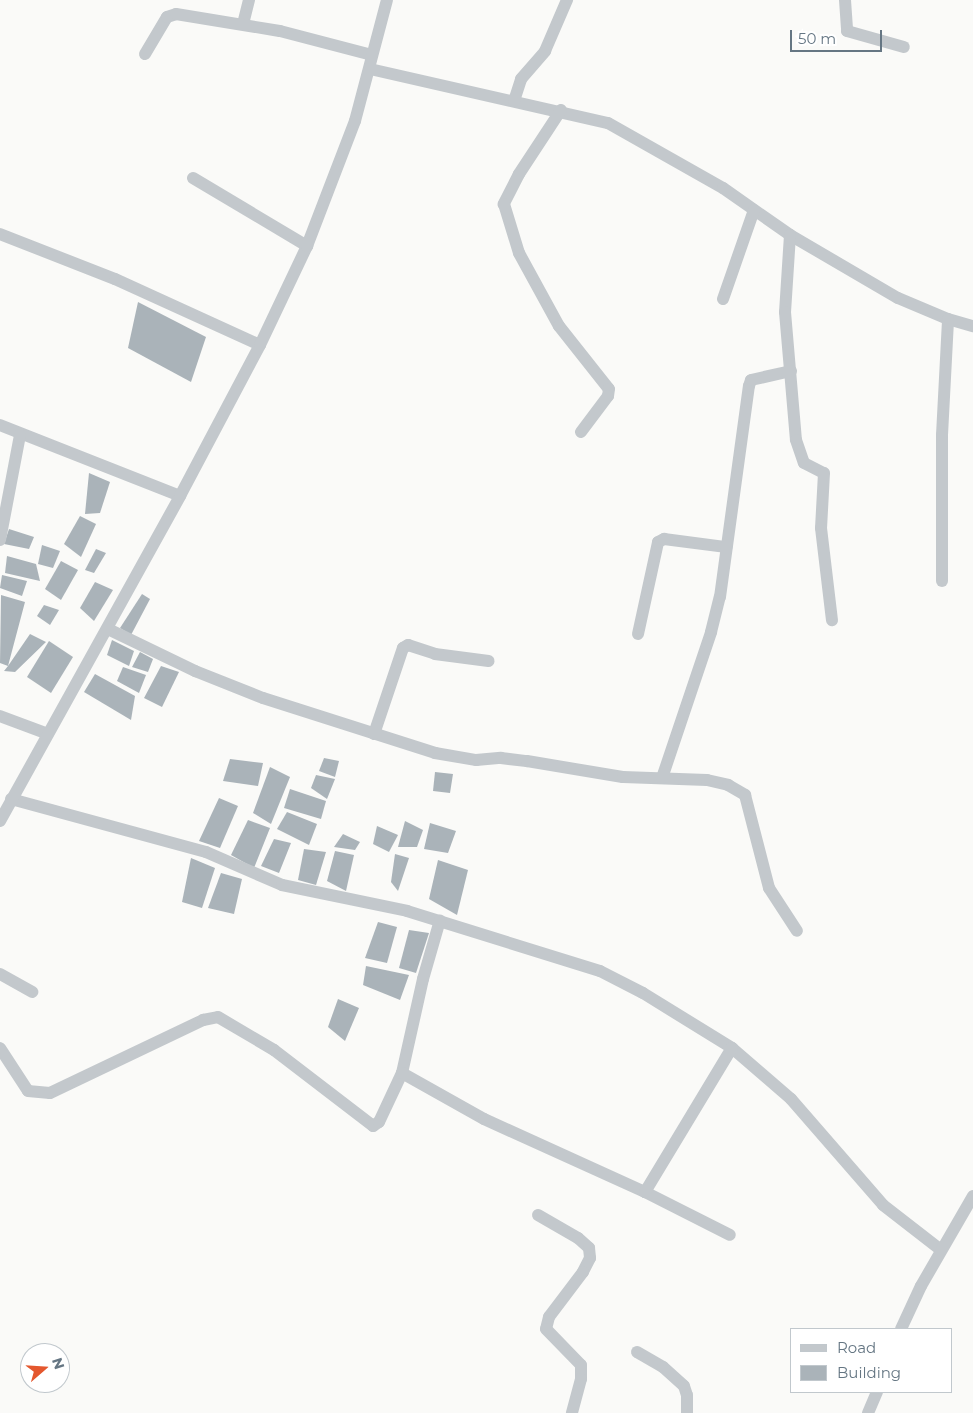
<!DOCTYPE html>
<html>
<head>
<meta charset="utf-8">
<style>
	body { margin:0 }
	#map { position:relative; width:973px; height:1413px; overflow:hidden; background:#fafaf8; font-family:Montserrat,sans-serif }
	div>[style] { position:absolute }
	.building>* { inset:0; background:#aab3b9 }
	.street>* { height:12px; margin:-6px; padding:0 6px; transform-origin:6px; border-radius:6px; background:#c3c8cc }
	span { translate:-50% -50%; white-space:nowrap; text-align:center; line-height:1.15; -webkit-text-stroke:5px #fff; paint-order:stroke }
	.legend { position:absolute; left:790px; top:1328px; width:162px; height:65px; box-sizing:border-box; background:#fff; border:1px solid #c1c8cd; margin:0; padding:6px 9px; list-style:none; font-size:15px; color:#657683 }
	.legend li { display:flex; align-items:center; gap:10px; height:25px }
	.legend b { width:25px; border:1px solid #c1c8cd }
	.north { position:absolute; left:20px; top:1343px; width:50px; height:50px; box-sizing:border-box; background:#fff; border:1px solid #c1c8cd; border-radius:50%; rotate:71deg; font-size:14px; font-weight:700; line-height:20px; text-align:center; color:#657683 }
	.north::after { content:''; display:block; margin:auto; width:18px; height:22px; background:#e4572e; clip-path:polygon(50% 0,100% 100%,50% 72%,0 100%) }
	.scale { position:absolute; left:790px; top:30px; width:92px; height:22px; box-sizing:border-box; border:2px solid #657683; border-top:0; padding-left:6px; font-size:15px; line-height:18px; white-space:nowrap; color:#657683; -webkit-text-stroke:4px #fff; paint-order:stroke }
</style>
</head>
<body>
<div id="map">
	<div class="building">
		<div style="clip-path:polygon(138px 302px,206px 337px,191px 382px,128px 348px)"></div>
		<div style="clip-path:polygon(89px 473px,110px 482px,100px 513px,85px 514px)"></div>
		<div style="clip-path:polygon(80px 516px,96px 524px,81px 557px,64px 544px)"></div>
		<div style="clip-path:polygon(9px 529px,34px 537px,29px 549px,4px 544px)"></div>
		<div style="clip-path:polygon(42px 545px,60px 551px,53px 568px,38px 564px)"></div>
		<div style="clip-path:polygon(96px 549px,106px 553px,94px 573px,85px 570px)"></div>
		<div style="clip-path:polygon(7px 556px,36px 564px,40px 581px,5px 573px)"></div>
		<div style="clip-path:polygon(61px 561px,78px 570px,61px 600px,45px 589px)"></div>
		<div style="clip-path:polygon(2px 575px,27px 581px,22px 596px,0 588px)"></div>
		<div style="clip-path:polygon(95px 582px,113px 590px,94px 621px,80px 608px)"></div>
		<div style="clip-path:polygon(142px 594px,150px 599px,131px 635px,120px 628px)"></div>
		<div style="clip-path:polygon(1px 595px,25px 602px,8px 666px,30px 634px,46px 642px,15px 672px,4px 671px,8px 666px,0 663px)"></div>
		<div style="clip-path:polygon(44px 605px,59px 610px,50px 625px,37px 616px)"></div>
		<div style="clip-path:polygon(112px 640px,134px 651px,129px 666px,107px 655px)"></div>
		<div style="clip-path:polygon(49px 641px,73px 657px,51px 693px,27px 677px)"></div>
		<div style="clip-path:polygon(140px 652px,153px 659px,148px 672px,132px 667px)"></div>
		<div style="clip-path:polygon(161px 666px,179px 672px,162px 707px,144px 698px)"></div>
		<div style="clip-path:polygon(123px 667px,146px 675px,139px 693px,117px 681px)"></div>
		<div style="clip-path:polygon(95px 674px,135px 696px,131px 720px,84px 692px)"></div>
		<div style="clip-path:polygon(324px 758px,339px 761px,335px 777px,319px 771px)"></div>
		<div style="clip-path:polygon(230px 759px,263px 763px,258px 786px,223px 781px)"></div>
		<div style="clip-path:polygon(270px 767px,290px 777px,271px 824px,253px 813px)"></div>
		<div style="clip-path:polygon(435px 772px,453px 774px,450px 793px,433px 791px)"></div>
		<div style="clip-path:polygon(316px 775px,335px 779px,327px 799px,311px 788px)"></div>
		<div style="clip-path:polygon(290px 789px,326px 801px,321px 819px,284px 808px)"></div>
		<div style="clip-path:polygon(219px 798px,238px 806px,220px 848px,199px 841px)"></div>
		<div style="clip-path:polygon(287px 812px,317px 824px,309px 845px,277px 829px)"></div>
		<div style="clip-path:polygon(248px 820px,270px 828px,254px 868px,231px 855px)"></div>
		<div style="clip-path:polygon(405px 821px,423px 830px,417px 847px,398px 847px)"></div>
		<div style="clip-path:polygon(430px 823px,456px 831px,448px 853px,424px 849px)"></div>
		<div style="clip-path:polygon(377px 826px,398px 835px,389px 852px,373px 844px)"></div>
		<div style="clip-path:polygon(343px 834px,360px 842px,355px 850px,334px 847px)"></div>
		<div style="clip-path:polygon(274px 839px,291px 843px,279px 873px,261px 866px)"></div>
		<div style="clip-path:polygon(304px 849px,326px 852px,316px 885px,298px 880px)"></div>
		<div style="clip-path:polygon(335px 851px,354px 855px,346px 891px,327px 881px)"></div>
		<div style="clip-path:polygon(395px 854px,409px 858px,398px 891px,391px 882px)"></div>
		<div style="clip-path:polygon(191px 858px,215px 868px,202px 908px,182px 902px)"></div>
		<div style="clip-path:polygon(438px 860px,468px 870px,457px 915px,429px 899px)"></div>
		<div style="clip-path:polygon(221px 873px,242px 879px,234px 914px,208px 908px)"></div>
		<div style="clip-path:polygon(378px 922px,397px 927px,387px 963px,365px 958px)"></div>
		<div style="clip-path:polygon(409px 930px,429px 933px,416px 973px,399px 968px)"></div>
		<div style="clip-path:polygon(366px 966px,409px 975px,400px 1000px,363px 985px)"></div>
		<div style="clip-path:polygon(338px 999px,359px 1008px,345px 1041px,328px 1027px)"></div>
	</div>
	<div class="street">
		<div style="left:845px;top:0;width:31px;rotate:86deg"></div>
		<div style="left:847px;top:31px;width:59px;rotate:15.7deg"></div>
		<div style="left:243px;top:24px;width:25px;rotate:-76deg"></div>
		<div style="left:145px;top:54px;width:43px;rotate:-59.3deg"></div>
		<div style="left:167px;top:17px;width:9px;rotate:-18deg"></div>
		<div style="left:176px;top:14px;width:105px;rotate:9.3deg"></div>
		<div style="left:280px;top:31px;width:95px;rotate:14.6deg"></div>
		<div style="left:370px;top:69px;width:244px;rotate:12.8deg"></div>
		<div style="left:608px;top:123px;width:132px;rotate:29.5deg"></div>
		<div style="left:723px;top:188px;width:82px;rotate:35deg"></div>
		<div style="left:790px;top:235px;width:125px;rotate:30.3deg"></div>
		<div style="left:898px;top:298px;width:54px;rotate:22.8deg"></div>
		<div style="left:948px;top:319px;width:26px;rotate:16deg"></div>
		<div style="left:514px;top:101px;width:23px;rotate:-72deg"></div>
		<div style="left:521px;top:79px;width:37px;rotate:-49deg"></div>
		<div style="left:545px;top:51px;width:56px;rotate:-66.7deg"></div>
		<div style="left:561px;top:110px;width:77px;rotate:123.3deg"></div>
		<div style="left:519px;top:174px;width:34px;rotate:117deg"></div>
		<div style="left:504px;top:204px;width:51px;rotate:73deg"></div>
		<div style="left:519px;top:253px;width:83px;rotate:61.3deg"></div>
		<div style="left:559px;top:326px;width:80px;rotate:51.6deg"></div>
		<div style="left:609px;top:389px;width:7px;rotate:98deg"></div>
		<div style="left:608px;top:396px;width:45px;rotate:126.9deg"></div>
		<div style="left:193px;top:178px;width:133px;rotate:30.8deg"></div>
		<div style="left:0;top:234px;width:123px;rotate:21.4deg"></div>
		<div style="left:115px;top:279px;width:159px;rotate:24.5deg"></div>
		<div style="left:790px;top:235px;width:77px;rotate:93.7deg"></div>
		<div style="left:785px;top:312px;width:128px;rotate:85.1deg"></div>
		<div style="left:796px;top:440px;width:24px;rotate:71deg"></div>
		<div style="left:804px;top:463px;width:22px;rotate:27deg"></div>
		<div style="left:824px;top:473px;width:55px;rotate:93.1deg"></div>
		<div style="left:821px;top:528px;width:93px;rotate:83.2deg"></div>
		<div style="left:723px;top:299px;width:94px;rotate:-70.8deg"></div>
		<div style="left:0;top:425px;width:193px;rotate:21.5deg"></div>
		<div style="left:0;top:540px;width:107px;rotate:-79.2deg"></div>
		<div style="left:942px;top:581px;width:146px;rotate:-90deg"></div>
		<div style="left:942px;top:435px;width:116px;rotate:-87deg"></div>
		<div style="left:108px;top:629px;width:97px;rotate:25.8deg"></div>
		<div style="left:195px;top:671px;width:73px;rotate:21.7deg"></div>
		<div style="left:263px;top:698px;width:181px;rotate:17.7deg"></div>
		<div style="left:435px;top:753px;width:42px;rotate:9.7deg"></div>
		<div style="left:476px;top:760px;width:25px;rotate:-5deg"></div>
		<div style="left:501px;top:758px;width:26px;rotate:7deg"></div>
		<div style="left:527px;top:761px;width:97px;rotate:9.5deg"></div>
		<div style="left:623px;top:777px;width:84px;rotate:2deg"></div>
		<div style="left:707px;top:780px;width:22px;rotate:13deg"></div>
		<div style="left:728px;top:785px;width:20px;rotate:30deg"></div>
		<div style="left:745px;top:795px;width:96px;rotate:75.5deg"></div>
		<div style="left:769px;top:888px;width:51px;rotate:56.9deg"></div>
		<div style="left:638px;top:634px;width:94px;rotate:-77.7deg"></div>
		<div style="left:658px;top:542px;width:7px;rotate:-27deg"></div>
		<div style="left:664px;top:539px;width:63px;rotate:7.4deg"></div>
		<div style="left:0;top:716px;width:51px;rotate:20.6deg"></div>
		<div style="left:374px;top:734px;width:91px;rotate:-71.4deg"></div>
		<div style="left:403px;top:648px;width:6px;rotate:-31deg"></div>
		<div style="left:408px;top:645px;width:28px;rotate:18deg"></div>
		<div style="left:435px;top:654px;width:54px;rotate:7.4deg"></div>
		<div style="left:662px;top:778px;width:154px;rotate:-71.4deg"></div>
		<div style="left:711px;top:632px;width:36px;rotate:-76deg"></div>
		<div style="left:720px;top:597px;width:213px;rotate:-82.2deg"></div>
		<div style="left:749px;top:386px;width:6px;rotate:-72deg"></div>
		<div style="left:751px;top:380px;width:41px;rotate:-12.7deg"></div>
		<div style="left:11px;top:799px;width:202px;rotate:15.2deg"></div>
		<div style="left:206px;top:852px;width:83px;rotate:23.5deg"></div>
		<div style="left:282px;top:885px;width:128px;rotate:11.7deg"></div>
		<div style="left:407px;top:911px;width:202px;rotate:17.3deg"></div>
		<div style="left:600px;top:971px;width:48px;rotate:27.1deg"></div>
		<div style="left:643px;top:993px;width:105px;rotate:31.7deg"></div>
		<div style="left:732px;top:1048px;width:78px;rotate:40.8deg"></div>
		<div style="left:791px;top:1099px;width:140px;rotate:49deg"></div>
		<div style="left:883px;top:1205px;width:73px;rotate:37.8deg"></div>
		<div style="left:0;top:821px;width:372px;rotate:-61deg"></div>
		<div style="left:180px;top:496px;width:171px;rotate:-62.1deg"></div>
		<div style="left:260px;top:345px;width:110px;rotate:-64.6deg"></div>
		<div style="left:307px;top:246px;width:134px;rotate:-69deg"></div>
		<div style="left:355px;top:121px;width:125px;rotate:-75.2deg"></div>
		<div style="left:0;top:974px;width:37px;rotate:29deg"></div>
		<div style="left:0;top:1048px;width:51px;rotate:56.9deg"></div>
		<div style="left:28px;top:1091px;width:22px;rotate:5deg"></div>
		<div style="left:50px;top:1093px;width:170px;rotate:-25.5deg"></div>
		<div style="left:203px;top:1020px;width:15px;rotate:-11deg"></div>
		<div style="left:218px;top:1017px;width:65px;rotate:30.5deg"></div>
		<div style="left:274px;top:1050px;width:125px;rotate:37.5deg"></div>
		<div style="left:373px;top:1126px;width:7px;rotate:-34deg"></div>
		<div style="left:379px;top:1122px;width:54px;rotate:-64.9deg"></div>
		<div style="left:402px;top:1073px;width:96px;rotate:-77.4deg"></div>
		<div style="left:423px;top:979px;width:61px;rotate:-73.9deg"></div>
		<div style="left:402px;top:1073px;width:94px;rotate:29.3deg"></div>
		<div style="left:484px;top:1119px;width:177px;rotate:24.4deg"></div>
		<div style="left:645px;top:1192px;width:95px;rotate:26.8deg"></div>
		<div style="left:645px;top:1192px;width:168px;rotate:-58.9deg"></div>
		<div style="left:538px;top:1215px;width:46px;rotate:29.9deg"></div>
		<div style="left:578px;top:1238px;width:15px;rotate:42deg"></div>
		<div style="left:589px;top:1248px;width:10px;rotate:84deg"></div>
		<div style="left:590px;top:1258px;width:16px;rotate:117deg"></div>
		<div style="left:583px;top:1272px;width:56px;rotate:127.1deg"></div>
		<div style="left:549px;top:1317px;width:12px;rotate:104deg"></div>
		<div style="left:546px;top:1329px;width:50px;rotate:45.8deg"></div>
		<div style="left:581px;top:1365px;width:14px;rotate:90deg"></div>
		<div style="left:581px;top:1379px;width:35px;rotate:105deg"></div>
		<div style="left:901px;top:1329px;width:47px;rotate:-65.1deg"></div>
		<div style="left:921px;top:1286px;width:104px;rotate:-60deg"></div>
		<div style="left:637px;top:1352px;width:30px;rotate:30deg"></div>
		<div style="left:663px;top:1367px;width:28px;rotate:42deg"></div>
		<div style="left:684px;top:1386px;width:9px;rotate:72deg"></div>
		<div style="left:687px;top:1395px;width:18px;rotate:90deg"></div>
		<div style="left:868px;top:1413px;width:23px;rotate:-67deg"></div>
	</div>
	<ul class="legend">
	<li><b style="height:6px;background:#c3c8cc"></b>Road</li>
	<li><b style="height:14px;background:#aab3b9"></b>Building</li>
	</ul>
	<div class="north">N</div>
	<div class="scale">50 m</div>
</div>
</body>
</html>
